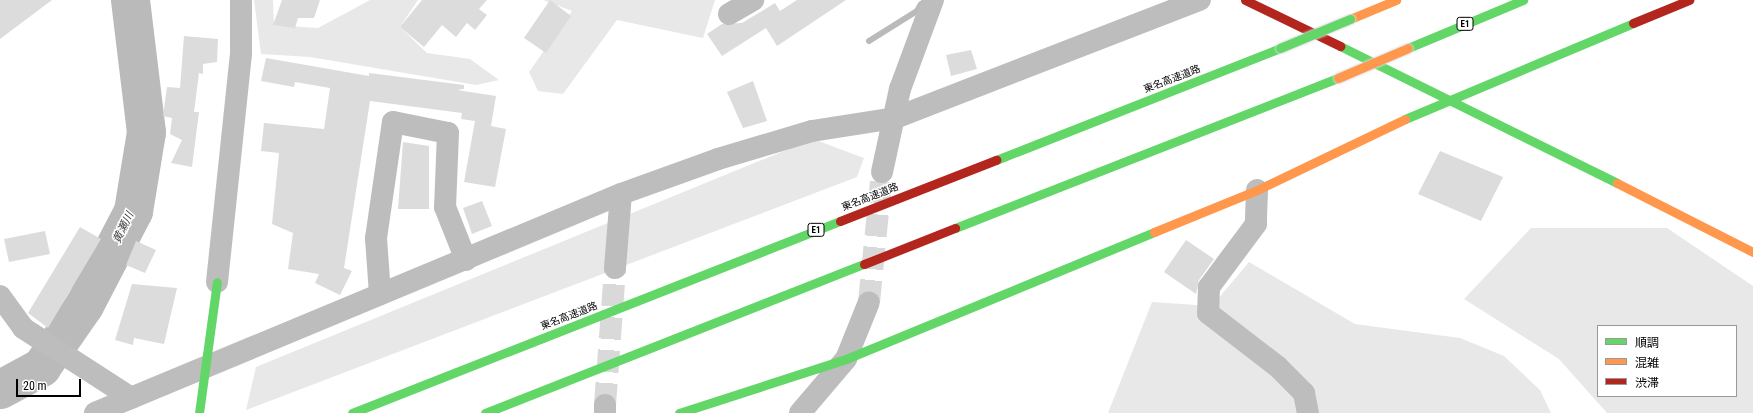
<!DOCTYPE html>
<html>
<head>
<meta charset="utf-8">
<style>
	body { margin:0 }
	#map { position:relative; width:1753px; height:413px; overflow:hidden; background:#fff; font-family:"Roboto Condensed","Noto Sans JP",sans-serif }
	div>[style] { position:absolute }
	.green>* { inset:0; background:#e8e8e8 }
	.stream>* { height:6px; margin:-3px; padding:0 3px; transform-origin:3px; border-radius:3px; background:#bababa }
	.river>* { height:39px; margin:-19.5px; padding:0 19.5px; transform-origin:19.5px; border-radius:19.5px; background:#bababa }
	.building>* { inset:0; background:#dcdcdc }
	.street-tunnel>* { height:22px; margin-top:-11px; transform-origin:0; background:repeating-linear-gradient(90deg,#d9d9d9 0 22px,transparent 0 33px) }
	.street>* { height:22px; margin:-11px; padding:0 11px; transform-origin:11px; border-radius:11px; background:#bdbdbd }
	.fast>* { height:9px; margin:-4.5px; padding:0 4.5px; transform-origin:4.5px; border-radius:4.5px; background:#63d668 }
	.slow>* { height:9px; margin:-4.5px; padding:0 4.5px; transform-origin:4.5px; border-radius:4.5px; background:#ff974d }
	.jam>* { height:9px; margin:-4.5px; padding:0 4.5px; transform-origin:4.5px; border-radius:4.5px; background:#b3261e }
	.bridges { filter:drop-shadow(0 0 1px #dbdbdb) drop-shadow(0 0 1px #dbdbdb) }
	.fast-bridge>* { height:9px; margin:-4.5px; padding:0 4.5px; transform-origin:4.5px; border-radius:4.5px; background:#63d668 }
	.slow-bridge>* { height:9px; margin:-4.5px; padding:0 4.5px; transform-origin:4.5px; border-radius:4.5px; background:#ff974d }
	span { translate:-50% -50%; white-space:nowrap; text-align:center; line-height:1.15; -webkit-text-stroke:3px #fff; paint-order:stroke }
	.shield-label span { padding:1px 3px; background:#fff; border:1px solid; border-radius:3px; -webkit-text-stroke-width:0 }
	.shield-label { font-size:9px; color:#000; font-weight:700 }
	.street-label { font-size:10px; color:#000 }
	.water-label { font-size:11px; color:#3e3e3e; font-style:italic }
	.legend { position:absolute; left:1597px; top:325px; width:140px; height:72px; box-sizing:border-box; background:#fff; border:1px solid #999; margin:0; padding:5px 7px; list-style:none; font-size:12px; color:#000 }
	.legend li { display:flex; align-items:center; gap:8px; height:20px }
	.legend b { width:20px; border:1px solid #999 }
	.scale { position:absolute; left:16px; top:379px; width:65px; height:18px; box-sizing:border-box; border:2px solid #000; border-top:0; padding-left:5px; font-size:12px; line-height:14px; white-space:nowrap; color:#000; -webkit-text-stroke:3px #fff; paint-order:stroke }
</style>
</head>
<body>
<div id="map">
	<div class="green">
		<div style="clip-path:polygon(254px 0,273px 0,274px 25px,318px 28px,370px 0,418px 0,400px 27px,427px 53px,470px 59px,499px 80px,476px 85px,310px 57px,261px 54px)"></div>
		<div style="clip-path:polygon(543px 0,715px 0,703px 38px,617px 20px,563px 94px,538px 91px,529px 72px,572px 11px)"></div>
		<div style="clip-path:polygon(813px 139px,864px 158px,857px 177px,246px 410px,256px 367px)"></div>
		<div style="clip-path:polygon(evenodd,1531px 228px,1667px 228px,1753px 286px,1753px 413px,1607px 413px,1559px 359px,1464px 299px,1531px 228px,1598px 326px,1736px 326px,1736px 396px,1598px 396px,1598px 326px)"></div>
		<div style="clip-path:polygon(1249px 262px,1355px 324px,1460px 338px,1504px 356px,1540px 390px,1551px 413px,1108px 413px,1152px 302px,1212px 306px)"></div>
	</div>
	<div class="stream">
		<div style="left:869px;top:41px;width:57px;rotate:-32deg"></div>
		<div style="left:917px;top:11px;width:8px;rotate:-60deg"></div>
	</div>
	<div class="river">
		<div style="left:0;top:389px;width:47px;rotate:-28.2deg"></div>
		<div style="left:41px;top:367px;width:75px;rotate:-55.3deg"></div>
		<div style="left:84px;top:305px;width:106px;rotate:-62.5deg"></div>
		<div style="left:133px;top:211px;width:80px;rotate:-80.7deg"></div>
		<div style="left:146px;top:132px;width:133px;rotate:-96.9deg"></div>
	</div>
	<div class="building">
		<div style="clip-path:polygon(0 0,52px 0,0 39px)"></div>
		<div style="clip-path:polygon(282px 0,320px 0,314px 18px,298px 18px,295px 28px,273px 25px)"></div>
		<div style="clip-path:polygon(422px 0,487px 0,479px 9px,487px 15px,475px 30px,467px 23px,456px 37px,442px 25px,424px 47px,400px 27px)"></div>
		<div style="clip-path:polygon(550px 0,571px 16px,546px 53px,524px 38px)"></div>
		<div style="clip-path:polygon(797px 0,846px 0,777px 46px,766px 28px,722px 56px,707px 34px,722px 24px,742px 23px,775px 3px,780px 11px)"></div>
		<div style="clip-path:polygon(184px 36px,218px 39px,217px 62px,203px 64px,203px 74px,199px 73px,194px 112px,199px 112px,192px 167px,171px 163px,182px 140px,170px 134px,172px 118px,163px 116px,167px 87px,180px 88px)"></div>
		<div style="clip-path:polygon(971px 50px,977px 69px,951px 76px,946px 55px)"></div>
		<div style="clip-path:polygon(266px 58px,369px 76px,369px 73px,464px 85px,464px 89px,457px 90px,496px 96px,491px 126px,506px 129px,495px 187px,464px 182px,475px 121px,461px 119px,462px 113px,370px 101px,344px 268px,352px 271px,340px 295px,315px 283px,319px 274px,288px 269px,293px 233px,272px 224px,279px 153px,261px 151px,264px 123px,324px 129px,330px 88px,295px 82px,294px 87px,261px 81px)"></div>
		<div style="clip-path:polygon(753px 81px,767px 121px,743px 128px,727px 92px)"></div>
		<div style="clip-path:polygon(403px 142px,429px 146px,429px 209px,398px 209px)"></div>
		<div style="clip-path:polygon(1440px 151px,1503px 177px,1481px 221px,1418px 194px)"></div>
		<div style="clip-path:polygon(482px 201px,492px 226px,472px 234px,463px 208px)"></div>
		<div style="clip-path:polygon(80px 227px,101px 239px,48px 328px,28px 313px)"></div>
		<div style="clip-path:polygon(45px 231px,50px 254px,9px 262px,4px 239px)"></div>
		<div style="clip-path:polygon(1186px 240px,1214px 259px,1199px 280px,1196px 294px,1164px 272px)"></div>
		<div style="clip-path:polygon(136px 241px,156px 250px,145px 273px,126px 265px)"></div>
		<div style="clip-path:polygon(132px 284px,177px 288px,164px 344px,134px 338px,133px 345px,115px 340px)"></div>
	</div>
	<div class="street-tunnel">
		<div style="left:869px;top:302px;width:131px;rotate:-84.3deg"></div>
		<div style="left:605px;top:405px;width:137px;rotate:-85.8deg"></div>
	</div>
	<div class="street">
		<div style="left:729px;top:14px;width:28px;rotate:-30deg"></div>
		<div style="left:882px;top:172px;width:85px;rotate:-77.8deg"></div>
		<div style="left:900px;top:89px;width:95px;rotate:-69.7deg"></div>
		<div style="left:1257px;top:190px;width:34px;rotate:92deg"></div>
		<div style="left:1256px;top:224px;width:79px;rotate:126.7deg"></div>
		<div style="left:1209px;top:287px;width:26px;rotate:92deg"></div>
		<div style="left:1208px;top:313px;width:88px;rotate:37.6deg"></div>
		<div style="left:1278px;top:367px;width:37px;rotate:45deg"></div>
		<div style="left:1304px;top:393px;width:20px;rotate:79deg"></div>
		<div style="left:615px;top:268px;width:74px;rotate:-85.4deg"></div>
		<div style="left:217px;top:282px;width:230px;rotate:-84deg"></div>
		<div style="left:241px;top:53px;width:53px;rotate:-90deg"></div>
		<div style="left:380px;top:294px;width:56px;rotate:-94.1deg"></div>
		<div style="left:376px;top:238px;width:117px;rotate:-81.7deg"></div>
		<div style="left:393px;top:122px;width:56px;rotate:11.3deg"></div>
		<div style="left:448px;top:133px;width:74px;rotate:92.3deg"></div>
		<div style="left:445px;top:207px;width:57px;rotate:68.4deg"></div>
		<div style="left:0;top:296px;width:39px;rotate:54deg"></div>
		<div style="left:23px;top:328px;width:129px;rotate:32.9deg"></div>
		<div style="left:605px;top:405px;width:8px;rotate:90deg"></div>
		<div style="left:95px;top:413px;width:570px;rotate:-22.6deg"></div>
		<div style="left:621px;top:194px;width:103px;rotate:-19.8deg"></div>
		<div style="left:718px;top:159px;width:98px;rotate:-16.6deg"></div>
		<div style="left:812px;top:131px;width:84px;rotate:-8.9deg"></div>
		<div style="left:895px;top:118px;width:327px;rotate:-21.2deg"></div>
		<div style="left:800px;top:413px;width:71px;rotate:-49.6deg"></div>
		<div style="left:846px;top:359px;width:61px;rotate:-68deg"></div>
	</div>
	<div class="fast">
		<div style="left:1340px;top:46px;width:309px;rotate:26.3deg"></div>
		<div style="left:1408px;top:48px;width:125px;rotate:-22.7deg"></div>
		<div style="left:1405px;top:119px;width:247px;rotate:-22.8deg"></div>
		<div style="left:996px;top:160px;width:305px;rotate:-21.5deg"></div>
		<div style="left:955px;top:228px;width:411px;rotate:-21.4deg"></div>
		<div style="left:199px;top:413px;width:132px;rotate:-82.2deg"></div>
		<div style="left:352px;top:413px;width:524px;rotate:-21.48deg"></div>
		<div style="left:485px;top:413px;width:407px;rotate:-21.5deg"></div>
		<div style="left:679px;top:413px;width:176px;rotate:-17.9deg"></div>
		<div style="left:846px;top:359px;width:333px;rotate:-22.4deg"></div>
	</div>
	<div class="slow">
		<div style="left:1350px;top:19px;width:50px;rotate:-22.4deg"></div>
		<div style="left:1617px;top:183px;width:153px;rotate:26.9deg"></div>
		<div style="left:1154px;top:232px;width:111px;rotate:-22.2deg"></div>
		<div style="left:1257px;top:190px;width:164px;rotate:-25.6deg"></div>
	</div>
	<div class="jam">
		<div style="left:1245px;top:0;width:106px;rotate:25.8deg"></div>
		<div style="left:1633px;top:23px;width:61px;rotate:-22.3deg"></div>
		<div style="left:840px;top:221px;width:168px;rotate:-21.4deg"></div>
		<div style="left:864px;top:264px;width:98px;rotate:-21.6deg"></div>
	</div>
	<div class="bridges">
		<div class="fast-bridge">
			<div style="left:1280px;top:48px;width:76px;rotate:-22.5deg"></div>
		</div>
		<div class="slow-bridge">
			<div style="left:1338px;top:78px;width:76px;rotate:-23.2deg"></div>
		</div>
	</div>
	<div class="shield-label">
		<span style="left:1465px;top:24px">E1</span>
		<span style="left:816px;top:230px">E1</span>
	</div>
	<div class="street-label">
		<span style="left:1172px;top:79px;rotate:-21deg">東名高速道路</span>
		<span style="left:870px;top:197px;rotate:-21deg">東名高速道路</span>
		<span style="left:569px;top:316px;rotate:-21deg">東名高速道路</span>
	</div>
	<div class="water-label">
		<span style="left:124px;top:228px;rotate:-64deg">黄瀬川</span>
	</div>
	<ul class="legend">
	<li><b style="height:5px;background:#63d668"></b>順調</li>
	<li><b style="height:5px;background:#ff974d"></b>混雑</li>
	<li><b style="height:5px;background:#b3261e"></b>渋滞</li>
	</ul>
	<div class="scale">20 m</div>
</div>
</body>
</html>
